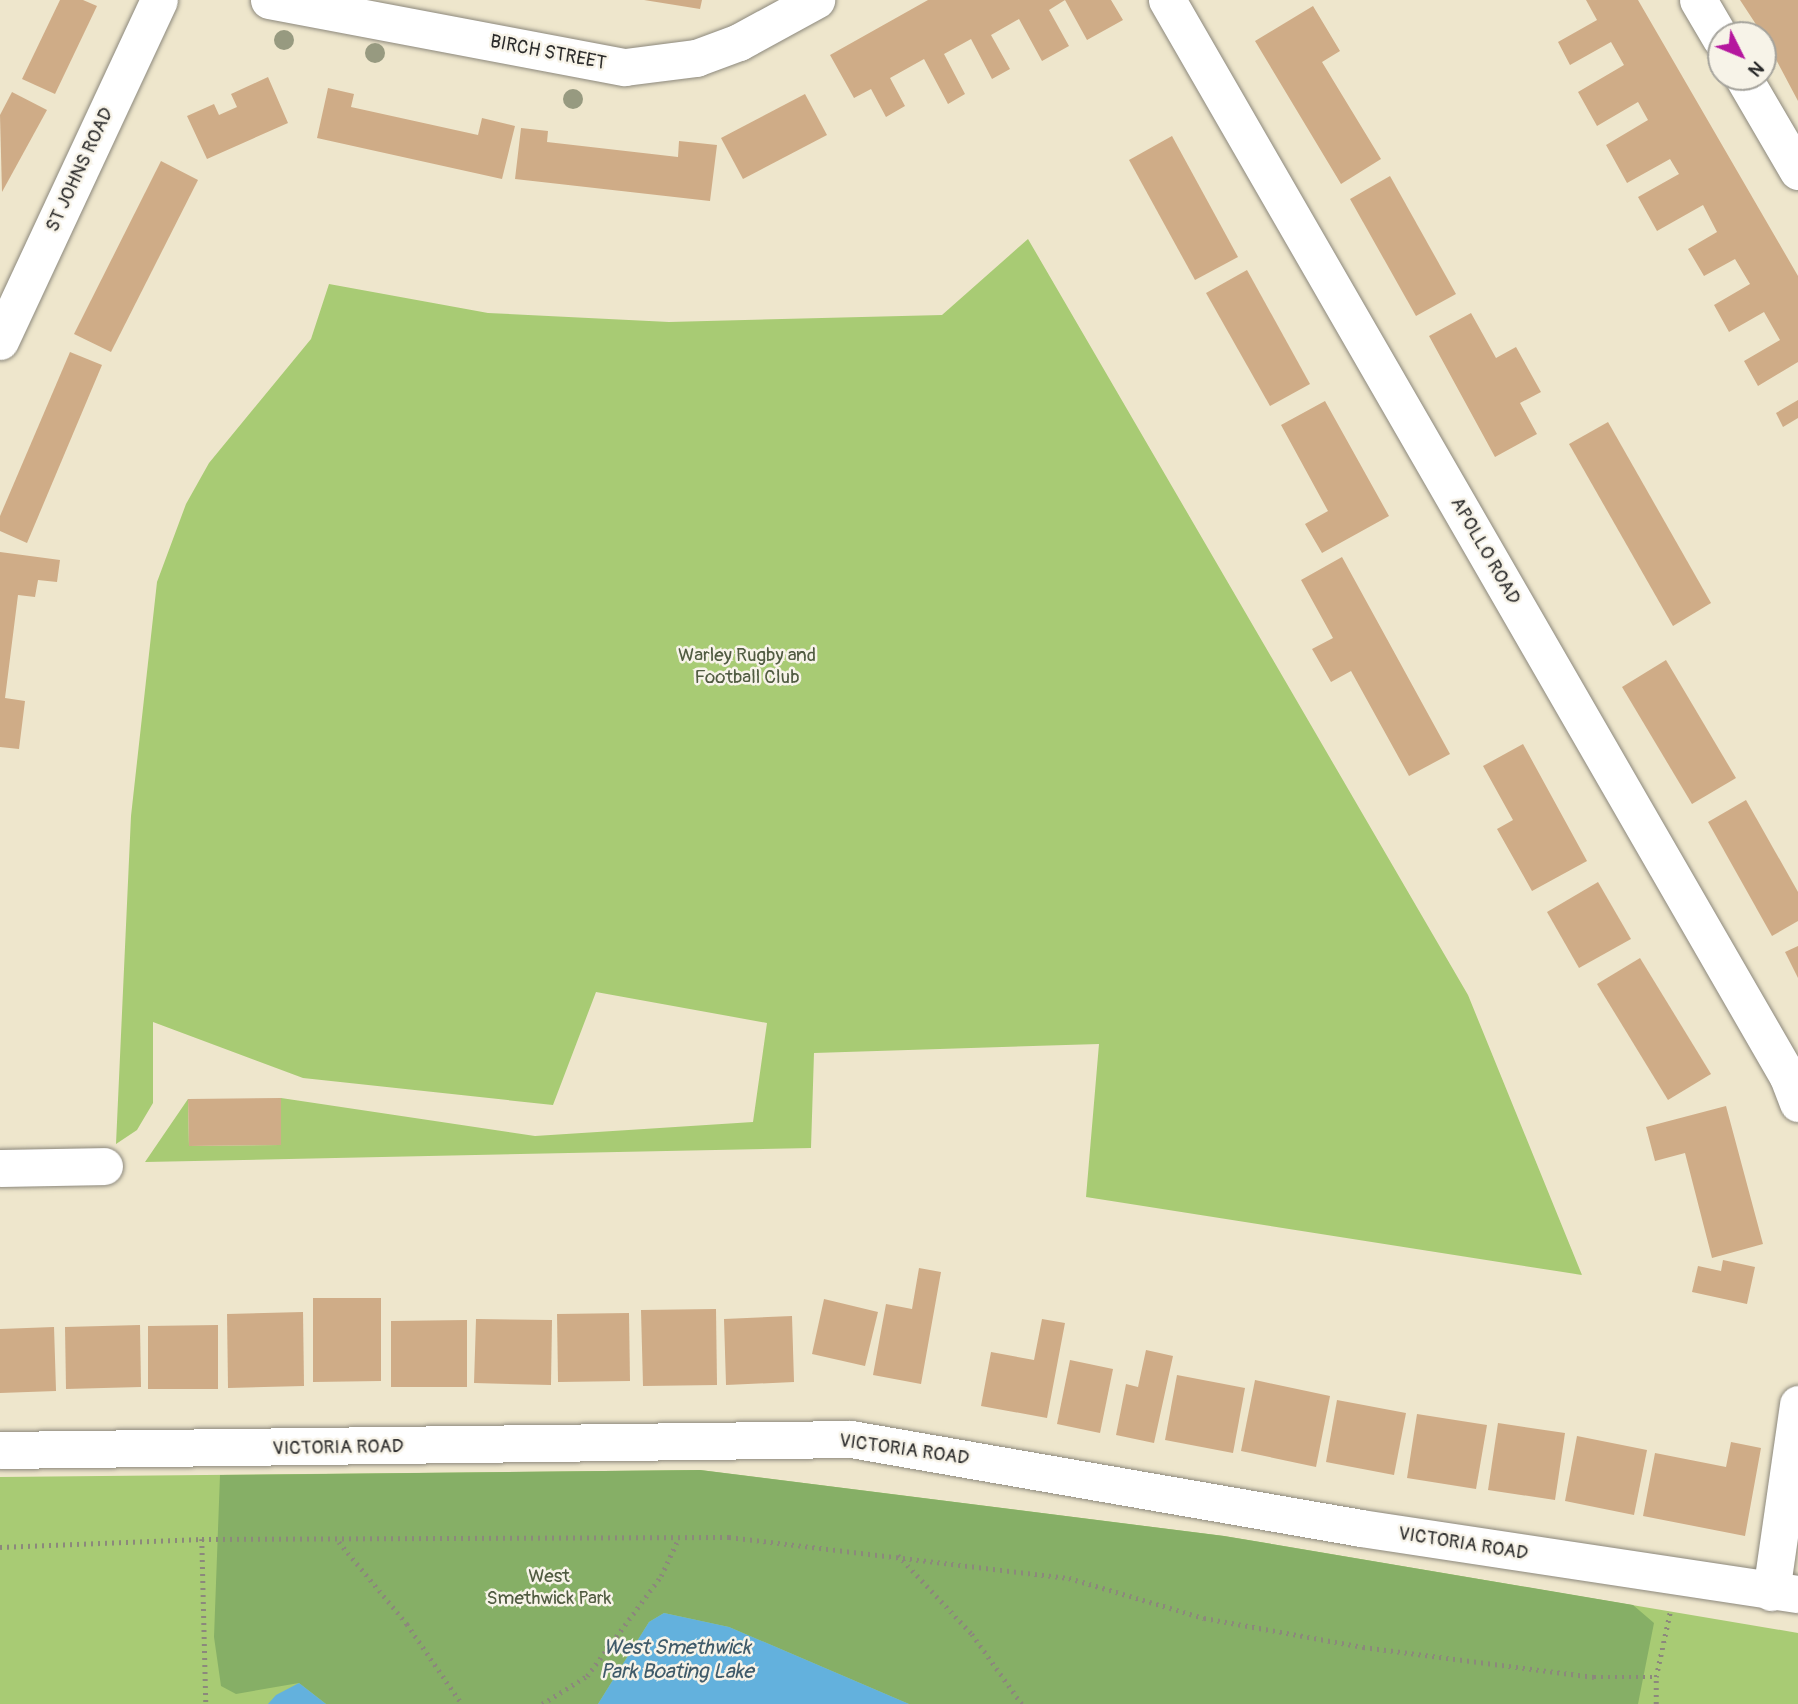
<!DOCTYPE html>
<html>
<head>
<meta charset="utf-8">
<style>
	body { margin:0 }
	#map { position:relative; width:1798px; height:1704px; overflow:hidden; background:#eee6cc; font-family:Pangolin,sans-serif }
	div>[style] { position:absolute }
	.green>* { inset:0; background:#a8cb74 }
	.forest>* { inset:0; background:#86af66 }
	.water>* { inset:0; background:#63b1dd }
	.building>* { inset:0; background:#cfac87 }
	.path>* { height:4.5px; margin-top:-2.25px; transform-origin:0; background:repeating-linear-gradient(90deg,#8c887c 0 2px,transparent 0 7px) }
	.roads { filter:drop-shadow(0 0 2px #8c887c) drop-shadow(0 0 2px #8c887c) }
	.minor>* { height:37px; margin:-18.5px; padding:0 18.5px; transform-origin:18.5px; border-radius:18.5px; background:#fff }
	.trees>* { width:20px; height:20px; margin:-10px; border-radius:50%; background:#979a80 }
	span { translate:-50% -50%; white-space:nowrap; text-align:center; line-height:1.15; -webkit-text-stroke:5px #f7f3e8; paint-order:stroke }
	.street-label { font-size:19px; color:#2b2b2b }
	.park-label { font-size:19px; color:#505b41 }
	.water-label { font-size:21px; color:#3f5a69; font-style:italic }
	.north { position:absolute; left:1707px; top:21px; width:70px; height:70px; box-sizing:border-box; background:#f7f3e8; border:2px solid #a5a39c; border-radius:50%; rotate:133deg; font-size:19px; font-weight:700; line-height:28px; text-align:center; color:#2b2b2b }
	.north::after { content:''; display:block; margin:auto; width:24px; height:32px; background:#b5179e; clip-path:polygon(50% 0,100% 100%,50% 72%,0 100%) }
</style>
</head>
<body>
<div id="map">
	<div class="green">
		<div style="clip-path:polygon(1028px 239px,1468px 995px,1582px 1275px,1086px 1197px,1099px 1044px,814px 1053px,811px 1148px,145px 1162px,188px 1099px,189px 1146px,281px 1145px,281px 1098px,535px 1136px,753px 1122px,767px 1023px,596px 992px,553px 1105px,303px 1078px,153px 1022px,153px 1103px,137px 1130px,116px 1144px,131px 816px,157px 582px,186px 504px,209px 463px,311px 339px,329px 284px,488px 313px,669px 322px,942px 315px)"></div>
		<div style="clip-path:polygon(700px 1470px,1224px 1536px,1798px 1633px,1798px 1704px,0 1704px,0 1477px)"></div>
	</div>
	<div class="forest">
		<div style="clip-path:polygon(700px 1470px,1224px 1536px,1633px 1605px,1654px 1623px,1638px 1704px,909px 1704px,729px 1627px,664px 1613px,649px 1622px,598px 1704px,326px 1704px,299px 1683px,236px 1694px,221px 1686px,214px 1637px,220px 1475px)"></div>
	</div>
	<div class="water">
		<div style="clip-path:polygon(664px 1613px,729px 1627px,909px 1704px,598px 1704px,649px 1622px)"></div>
		<div style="clip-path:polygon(299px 1683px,326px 1704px,268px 1704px,276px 1695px)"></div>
	</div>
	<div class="building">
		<div style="clip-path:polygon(60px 0,83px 0,97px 6px,55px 94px,22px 79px)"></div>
		<div style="clip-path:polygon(644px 0,702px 0,700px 9px)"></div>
		<div style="clip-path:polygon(928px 0,1111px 0,1123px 20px,1087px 40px,1065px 0,1049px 10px,1069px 46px,1042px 61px,1019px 19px,991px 35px,1010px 69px,992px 79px,971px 39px,944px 54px,965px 94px,948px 104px,924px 59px,890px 78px,905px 106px,886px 117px,871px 89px,854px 98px,830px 55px)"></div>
		<div style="clip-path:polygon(1586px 0,1638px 0,1798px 276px,1798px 362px,1758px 386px,1744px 361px,1780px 340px,1764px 312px,1729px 332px,1714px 305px,1750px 284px,1735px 259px,1704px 276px,1688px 249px,1717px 232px,1703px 205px,1657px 231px,1638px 197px,1679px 174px,1670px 159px,1627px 183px,1606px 145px,1648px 120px,1638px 102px,1597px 126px,1578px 92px,1624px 65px,1611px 42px,1570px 65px,1558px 42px,1597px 20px)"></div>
		<div style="clip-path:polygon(1740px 0,1798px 0,1798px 101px,1763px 35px)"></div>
		<div style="clip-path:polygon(1313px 6px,1340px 51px,1322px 62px,1381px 159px,1341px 184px,1255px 41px)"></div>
		<div style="clip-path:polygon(268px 77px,288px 123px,207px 159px,187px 116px,214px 104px,219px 115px,237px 107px,231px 94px)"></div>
		<div style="clip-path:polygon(328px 88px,354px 94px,351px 107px,478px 135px,482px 118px,515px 126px,502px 179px,317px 138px)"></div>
		<div style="clip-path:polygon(12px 92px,47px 110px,2px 192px,0 115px)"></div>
		<div style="clip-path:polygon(805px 94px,827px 135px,743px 179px,721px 138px)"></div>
		<div style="clip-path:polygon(521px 128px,548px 131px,547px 142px,678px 157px,679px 141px,717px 145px,710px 201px,515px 179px)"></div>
		<div style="clip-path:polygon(1172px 136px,1238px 257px,1195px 280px,1129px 160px)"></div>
		<div style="clip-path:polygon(161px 161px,198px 180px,111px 352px,74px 334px)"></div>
		<div style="clip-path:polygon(1390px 176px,1456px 294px,1416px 316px,1350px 199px)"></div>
		<div style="clip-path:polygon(1247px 270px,1310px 384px,1270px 406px,1206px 293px)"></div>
		<div style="clip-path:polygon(1471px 313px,1496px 358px,1516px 347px,1541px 392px,1520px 403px,1537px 434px,1495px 457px,1429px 336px)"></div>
		<div style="clip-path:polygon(70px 352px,102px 365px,27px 543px,0 531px,0 516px)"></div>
		<div style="clip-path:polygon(1798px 400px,1798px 418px,1783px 427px,1776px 413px)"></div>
		<div style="clip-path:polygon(1325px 401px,1389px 516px,1322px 553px,1305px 524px,1328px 511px,1281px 425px)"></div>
		<div style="clip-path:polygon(1608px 422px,1711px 603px,1673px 626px,1569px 444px)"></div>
		<div style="clip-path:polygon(0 552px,60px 560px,57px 582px,38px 580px,35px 597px,18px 595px,5px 698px,25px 701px,19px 749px,0 747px)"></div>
		<div style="clip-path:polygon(1342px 557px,1450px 754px,1409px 776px,1351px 671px,1331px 682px,1312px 649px,1333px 638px,1301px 580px)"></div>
		<div style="clip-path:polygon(1666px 660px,1736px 778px,1692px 804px,1622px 687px)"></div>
		<div style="clip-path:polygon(1523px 744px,1587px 861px,1532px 891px,1497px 829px,1513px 820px,1483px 766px)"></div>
		<div style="clip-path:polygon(1746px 800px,1798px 892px,1798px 921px,1772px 936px,1708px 822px)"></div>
		<div style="clip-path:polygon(1598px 882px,1631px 939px,1579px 968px,1547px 912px)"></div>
		<div style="clip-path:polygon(1798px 946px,1798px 978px,1785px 952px)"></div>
		<div style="clip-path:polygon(1640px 958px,1711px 1074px,1668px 1100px,1597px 984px)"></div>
		<div style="clip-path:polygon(281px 1098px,281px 1145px,189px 1146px,188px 1099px)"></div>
		<div style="clip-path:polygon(1726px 1106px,1763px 1244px,1712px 1258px,1685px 1153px,1655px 1161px,1646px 1127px)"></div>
		<div style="clip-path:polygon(1723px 1260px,1755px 1267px,1747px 1304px,1692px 1292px,1698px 1266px,1721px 1271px)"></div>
		<div style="clip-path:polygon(919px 1268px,941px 1272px,921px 1384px,873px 1375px,886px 1304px,912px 1309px)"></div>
		<div style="clip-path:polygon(313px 1298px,381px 1298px,381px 1381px,313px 1382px)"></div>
		<div style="clip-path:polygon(824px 1299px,878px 1312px,865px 1366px,812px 1354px)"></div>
		<div style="clip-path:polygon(716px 1309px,717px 1385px,643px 1386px,641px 1310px)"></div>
		<div style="clip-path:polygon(303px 1312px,304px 1386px,228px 1388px,227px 1314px)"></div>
		<div style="clip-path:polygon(629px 1313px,630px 1381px,558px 1382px,557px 1314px)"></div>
		<div style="clip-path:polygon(792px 1316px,794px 1382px,726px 1385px,724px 1319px)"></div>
		<div style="clip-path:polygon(476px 1319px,552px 1320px,551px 1385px,474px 1383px)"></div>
		<div style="clip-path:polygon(1042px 1319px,1065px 1323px,1047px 1418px,981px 1406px,991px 1352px,1034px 1360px)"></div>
		<div style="clip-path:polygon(467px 1320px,467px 1387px,391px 1387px,391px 1321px)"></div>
		<div style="clip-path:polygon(140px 1325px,141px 1387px,66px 1389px,65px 1327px)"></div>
		<div style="clip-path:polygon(218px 1325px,218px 1389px,148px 1389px,148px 1326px)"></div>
		<div style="clip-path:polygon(54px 1327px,56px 1391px,0 1393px,0 1329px)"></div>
		<div style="clip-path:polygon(1146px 1350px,1173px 1356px,1154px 1443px,1116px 1435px,1126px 1384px,1138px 1387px)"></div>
		<div style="clip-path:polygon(1070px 1360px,1113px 1369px,1100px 1433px,1057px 1424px)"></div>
		<div style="clip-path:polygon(1177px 1375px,1245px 1388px,1233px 1453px,1165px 1440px)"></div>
		<div style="clip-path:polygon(1255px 1380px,1330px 1396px,1316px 1467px,1241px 1451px)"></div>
		<div style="clip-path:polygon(1337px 1400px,1406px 1413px,1394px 1475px,1326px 1462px)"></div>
		<div style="clip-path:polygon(1417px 1414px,1487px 1425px,1476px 1489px,1407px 1478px)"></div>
		<div style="clip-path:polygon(1498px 1423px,1565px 1433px,1555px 1500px,1488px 1490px)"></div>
		<div style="clip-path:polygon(1577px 1436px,1647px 1450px,1634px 1515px,1565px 1501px)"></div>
		<div style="clip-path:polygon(1731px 1442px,1761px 1448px,1745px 1536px,1643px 1516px,1655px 1453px,1726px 1467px)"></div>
	</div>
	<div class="path">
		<div style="left:202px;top:1539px;width:165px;rotate:88.6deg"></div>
		<div style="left:339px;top:1542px;width:107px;rotate:50.3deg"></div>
		<div style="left:407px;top:1624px;width:97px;rotate:55.5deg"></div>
		<div style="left:0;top:1547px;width:202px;rotate:-2.3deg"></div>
		<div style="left:202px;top:1539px;width:527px;rotate:-0.22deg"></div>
		<div style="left:729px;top:1537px;width:342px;rotate:6.9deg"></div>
		<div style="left:1069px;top:1578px;width:141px;rotate:16.5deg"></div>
		<div style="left:1204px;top:1618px;width:162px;rotate:10.3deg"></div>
		<div style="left:1363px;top:1647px;width:233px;rotate:7.4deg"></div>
		<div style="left:1594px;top:1677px;width:62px"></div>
		<div style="left:898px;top:1555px;width:108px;rotate:46.9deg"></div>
		<div style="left:972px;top:1634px;width:86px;rotate:54.5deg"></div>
		<div style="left:542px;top:1704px;width:53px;rotate:-31.9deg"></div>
		<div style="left:587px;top:1676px;width:124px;rotate:-53.5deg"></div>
		<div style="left:661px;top:1576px;width:40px;rotate:-65deg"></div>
		<div style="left:1656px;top:1704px;width:27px;rotate:-90deg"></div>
		<div style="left:1656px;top:1677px;width:66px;rotate:-77.8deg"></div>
	</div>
	<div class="roads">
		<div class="minor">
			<div style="left:269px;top:0;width:362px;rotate:10.7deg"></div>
			<div style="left:625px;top:67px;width:72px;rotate:-7.2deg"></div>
			<div style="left:696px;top:58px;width:46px;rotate:-20.4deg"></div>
			<div style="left:739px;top:42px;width:88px;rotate:-28.6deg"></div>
			<div style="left:1167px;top:0;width:1243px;rotate:60.03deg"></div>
			<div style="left:1788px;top:1077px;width:28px;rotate:69deg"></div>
			<div style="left:1698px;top:0;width:45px;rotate:59.5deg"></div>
			<div style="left:1743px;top:77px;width:109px;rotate:59.7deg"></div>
			<div style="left:0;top:341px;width:376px;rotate:-65deg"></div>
			<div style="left:0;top:1168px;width:104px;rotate:-1.1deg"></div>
			<div style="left:0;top:1450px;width:851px;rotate:-0.74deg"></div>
			<div style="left:851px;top:1439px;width:518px;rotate:9.9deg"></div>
			<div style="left:1361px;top:1528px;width:442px;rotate:8.6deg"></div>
			<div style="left:1771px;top:1592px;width:190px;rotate:-81.8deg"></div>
		</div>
	</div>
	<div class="trees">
		<div style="left:284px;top:40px"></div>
		<div style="left:375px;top:53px"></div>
		<div style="left:573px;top:99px"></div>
	</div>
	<div class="street-label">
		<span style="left:548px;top:53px;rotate:11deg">BIRCH STREET</span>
		<span style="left:80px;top:170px;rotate:-65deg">ST JOHNS ROAD</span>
		<span style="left:1485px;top:551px;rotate:60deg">APOLLO ROAD</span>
		<span style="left:338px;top:1448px;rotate:-1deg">VICTORIA ROAD</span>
		<span style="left:904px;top:1450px;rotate:8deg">VICTORIA ROAD</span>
		<span style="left:1463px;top:1544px;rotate:9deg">VICTORIA ROAD</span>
	</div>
	<div class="park-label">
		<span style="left:747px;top:667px">Warley Rugby and<br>Football Club</span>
		<span style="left:549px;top:1588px">West<br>Smethwick Park</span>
	</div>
	<div class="water-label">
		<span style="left:677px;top:1660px">West Smethwick<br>Park Boating Lake</span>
	</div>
	<div class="north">N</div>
</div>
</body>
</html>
